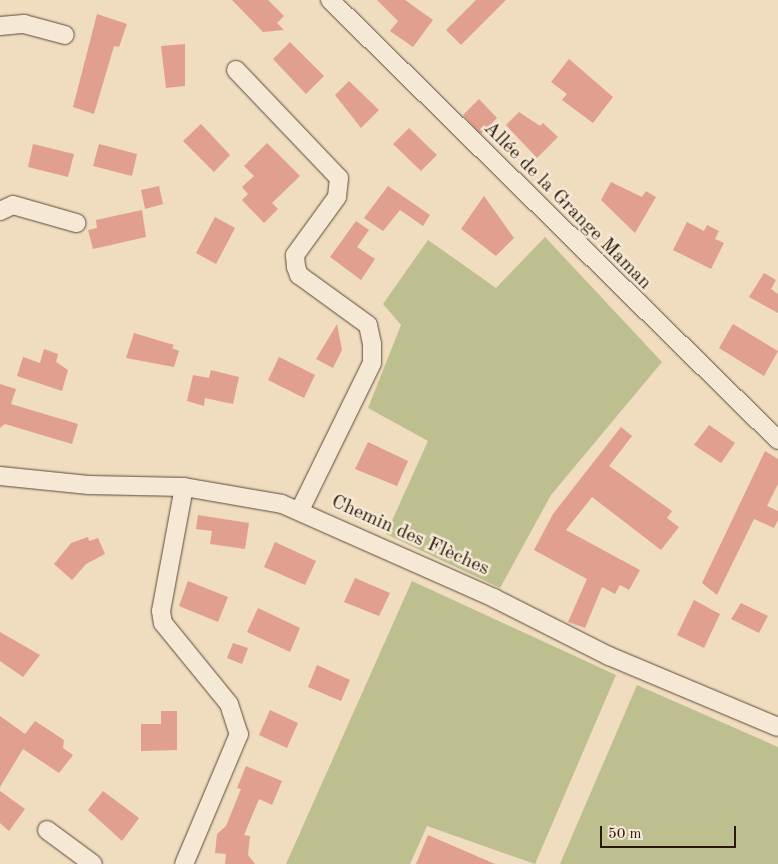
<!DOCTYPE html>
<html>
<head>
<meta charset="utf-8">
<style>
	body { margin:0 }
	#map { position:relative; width:778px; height:864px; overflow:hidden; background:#f0dcbe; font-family:"Old Standard TT",serif }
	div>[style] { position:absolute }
	.green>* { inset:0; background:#bdbf8f }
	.building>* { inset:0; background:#e19f8f }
	.roads { filter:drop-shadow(0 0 1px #5c4a38) drop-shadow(0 0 1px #5c4a38) }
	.minor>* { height:18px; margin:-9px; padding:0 9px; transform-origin:9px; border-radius:9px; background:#f5e8d5 }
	span { translate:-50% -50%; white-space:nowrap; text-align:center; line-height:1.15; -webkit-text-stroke:5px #f5e8d5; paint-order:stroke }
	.street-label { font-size:20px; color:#2b1a0c }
	.scale { position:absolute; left:600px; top:826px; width:136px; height:22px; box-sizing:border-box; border:2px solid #2b1a0c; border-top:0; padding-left:6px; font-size:15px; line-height:18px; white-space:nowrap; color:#2b1a0c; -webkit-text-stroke:4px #f5e8d5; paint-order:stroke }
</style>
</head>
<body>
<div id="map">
	<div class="green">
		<div style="clip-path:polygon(545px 237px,662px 362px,551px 495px,500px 588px,386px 534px,428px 441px,368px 408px,401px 325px,383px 304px,428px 240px,496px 288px)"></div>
		<div style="clip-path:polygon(412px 581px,616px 675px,535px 864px,427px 826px,410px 864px,286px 864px)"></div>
		<div style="clip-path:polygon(637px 685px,778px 747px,778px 864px,560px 864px)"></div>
	</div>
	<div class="building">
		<div style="clip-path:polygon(232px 0,268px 0,284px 16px,277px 23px,284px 30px,263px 32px)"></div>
		<div style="clip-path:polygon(377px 0,405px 0,433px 20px,413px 47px,390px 31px,398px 21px)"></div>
		<div style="clip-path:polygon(476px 0,506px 0,461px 45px,446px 30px)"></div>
		<div style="clip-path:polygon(97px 14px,127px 24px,119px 47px,114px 46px,94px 114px,73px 107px)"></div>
		<div style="clip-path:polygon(290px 42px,324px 76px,306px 94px,273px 59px)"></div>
		<div style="clip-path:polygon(185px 44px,185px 86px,166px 88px,161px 46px)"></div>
		<div style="clip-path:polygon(569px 59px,613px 97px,593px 123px,562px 100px,567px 94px,551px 82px)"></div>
		<div style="clip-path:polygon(349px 81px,379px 110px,361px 128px,335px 95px)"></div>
		<div style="clip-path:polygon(479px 99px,497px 118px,481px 134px,463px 115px)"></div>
		<div style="clip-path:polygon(519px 112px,540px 126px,543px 123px,558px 137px,537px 158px,506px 125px)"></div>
		<div style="clip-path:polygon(201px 124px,230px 155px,214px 172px,183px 141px)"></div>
		<div style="clip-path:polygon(409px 128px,437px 155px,421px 171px,393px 144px)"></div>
		<div style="clip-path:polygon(267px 143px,300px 176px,272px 203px,278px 209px,264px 223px,242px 200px,248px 194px,242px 187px,254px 176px,244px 166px)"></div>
		<div style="clip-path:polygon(33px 144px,74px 154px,68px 177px,28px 167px)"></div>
		<div style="clip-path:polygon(99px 144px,137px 154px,132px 176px,93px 166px)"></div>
		<div style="clip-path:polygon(611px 182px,642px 197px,646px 191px,656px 197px,635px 233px,601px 200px)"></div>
		<div style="clip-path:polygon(159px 186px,163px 204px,145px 209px,141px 190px)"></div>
		<div style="clip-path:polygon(388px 186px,430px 215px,423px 226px,400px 210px,383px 231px,364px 218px)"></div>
		<div style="clip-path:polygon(484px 196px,514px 238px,496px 256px,461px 229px)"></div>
		<div style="clip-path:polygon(142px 210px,146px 237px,93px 249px,88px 230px,97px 228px,96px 220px)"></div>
		<div style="clip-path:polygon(215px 217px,235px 228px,216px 264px,196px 253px)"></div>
		<div style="clip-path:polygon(356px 221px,369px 230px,357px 247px,375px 259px,361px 280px,330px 257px)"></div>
		<div style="clip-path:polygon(687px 222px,704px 231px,707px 225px,719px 231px,715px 239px,724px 243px,711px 269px,673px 250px)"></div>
		<div style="clip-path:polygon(764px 273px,776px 280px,771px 289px,778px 294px,778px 313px,749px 297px)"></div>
		<div style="clip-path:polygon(337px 324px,342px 350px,333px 368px,316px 359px)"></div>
		<div style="clip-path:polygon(733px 324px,778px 351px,764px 376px,719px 348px)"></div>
		<div style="clip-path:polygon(134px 333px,174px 345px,172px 348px,179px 351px,174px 367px,126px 358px)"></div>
		<div style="clip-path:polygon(44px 349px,58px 354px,56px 362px,68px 370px,62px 391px,17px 376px,23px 357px,40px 363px)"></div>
		<div style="clip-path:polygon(279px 357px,315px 375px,304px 398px,268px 380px)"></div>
		<div style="clip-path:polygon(211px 370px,239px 377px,233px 404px,205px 398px,204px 406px,187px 401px,193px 375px,209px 378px)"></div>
		<div style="clip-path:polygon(0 384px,16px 389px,11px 404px,78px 424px,72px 444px,5px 424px,0 428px)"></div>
		<div style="clip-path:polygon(709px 425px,735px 443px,721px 463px,694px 445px)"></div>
		<div style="clip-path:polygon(621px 427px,632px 436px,609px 466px,672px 511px,667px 518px,679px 527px,661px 550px,592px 497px,566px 530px,640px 570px,629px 590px,620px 585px,615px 594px,602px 587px,585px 628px,568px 622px,587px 579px,534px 550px,553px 514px)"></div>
		<div style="clip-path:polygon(368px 442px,408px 461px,397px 486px,355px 469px)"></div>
		<div style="clip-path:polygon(765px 451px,778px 459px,778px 484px,767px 506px,778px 511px,778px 520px,774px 528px,754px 519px,717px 595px,702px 583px)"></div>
		<div style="clip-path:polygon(198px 515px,249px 523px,245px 549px,210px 544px,212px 531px,196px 529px)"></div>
		<div style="clip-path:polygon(88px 537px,89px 541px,98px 538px,105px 554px,86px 564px,72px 580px,54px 564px,71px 543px)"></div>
		<div style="clip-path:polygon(275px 542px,316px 561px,305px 585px,264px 567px)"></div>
		<div style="clip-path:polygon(355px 578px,390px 593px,379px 616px,344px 602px)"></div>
		<div style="clip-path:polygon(188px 581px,228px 597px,218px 622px,179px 606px)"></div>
		<div style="clip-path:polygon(694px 600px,720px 614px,704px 648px,677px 635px)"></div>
		<div style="clip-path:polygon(741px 603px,768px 616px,759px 633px,731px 619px)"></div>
		<div style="clip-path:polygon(258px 608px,300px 628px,290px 652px,247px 632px)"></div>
		<div style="clip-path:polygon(0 632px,40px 655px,23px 677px,0 661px)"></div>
		<div style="clip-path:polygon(233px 643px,248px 648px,242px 664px,227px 658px)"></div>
		<div style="clip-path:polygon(317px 665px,350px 680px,341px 701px,308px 687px)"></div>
		<div style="clip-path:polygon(270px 710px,298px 723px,287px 748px,259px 735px)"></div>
		<div style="clip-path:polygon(161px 711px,177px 711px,177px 750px,141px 751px,141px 724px,161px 724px)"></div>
		<div style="clip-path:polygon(0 716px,25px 734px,35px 721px,64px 740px,63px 748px,73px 755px,59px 773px,23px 749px,0 787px)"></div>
		<div style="clip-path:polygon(246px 766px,282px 781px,272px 805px,259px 799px,244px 835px,250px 836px,248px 855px,255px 864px,225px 864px,226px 854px,215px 853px,217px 834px,226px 826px,241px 789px,237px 788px)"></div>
		<div style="clip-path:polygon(0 791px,25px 809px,9px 831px,0 823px)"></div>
		<div style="clip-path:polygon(103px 791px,139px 818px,122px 841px,88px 810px)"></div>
		<div style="clip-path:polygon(428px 835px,495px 864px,416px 864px)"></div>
	</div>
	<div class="roads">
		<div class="minor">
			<div style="left:330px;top:0;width:628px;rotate:44.48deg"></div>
			<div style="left:0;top:26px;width:24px;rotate:-5deg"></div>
			<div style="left:24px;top:24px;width:42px;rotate:15deg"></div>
			<div style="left:236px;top:70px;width:149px;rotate:46.4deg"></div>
			<div style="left:339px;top:178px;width:19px;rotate:96deg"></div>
			<div style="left:337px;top:197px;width:72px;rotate:125.9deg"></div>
			<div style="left:295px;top:255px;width:12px;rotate:85deg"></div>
			<div style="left:296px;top:267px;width:9px;rotate:69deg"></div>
			<div style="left:299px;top:275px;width:85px;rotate:35.9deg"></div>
			<div style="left:368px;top:325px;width:19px;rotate:78deg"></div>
			<div style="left:372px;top:344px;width:19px;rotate:90deg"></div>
			<div style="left:372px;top:363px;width:164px;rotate:116.1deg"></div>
			<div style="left:0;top:211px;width:14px;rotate:-25deg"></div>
			<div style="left:13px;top:205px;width:66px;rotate:15.9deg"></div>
			<div style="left:0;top:476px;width:89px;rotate:5.8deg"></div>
			<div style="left:89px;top:485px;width:95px;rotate:1.2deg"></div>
			<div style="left:184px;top:487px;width:99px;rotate:9.8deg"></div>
			<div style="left:282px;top:504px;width:232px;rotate:23.9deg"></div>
			<div style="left:494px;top:598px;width:129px;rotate:26.8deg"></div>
			<div style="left:609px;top:656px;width:183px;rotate:22.8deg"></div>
			<div style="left:184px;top:487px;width:126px;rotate:100.5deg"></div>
			<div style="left:161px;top:611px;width:12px;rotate:81deg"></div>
			<div style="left:163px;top:623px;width:104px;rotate:50.8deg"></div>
			<div style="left:229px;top:704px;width:32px;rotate:72deg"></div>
			<div style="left:239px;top:734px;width:141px;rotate:112.9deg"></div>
			<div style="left:47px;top:830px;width:57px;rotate:36.5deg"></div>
		</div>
	</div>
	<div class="street-label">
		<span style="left:567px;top:206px;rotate:45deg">Allée de la Grange Maman</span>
		<span style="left:410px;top:536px;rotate:24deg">Chemin des Flèches</span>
	</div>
	<div class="scale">50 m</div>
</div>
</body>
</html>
